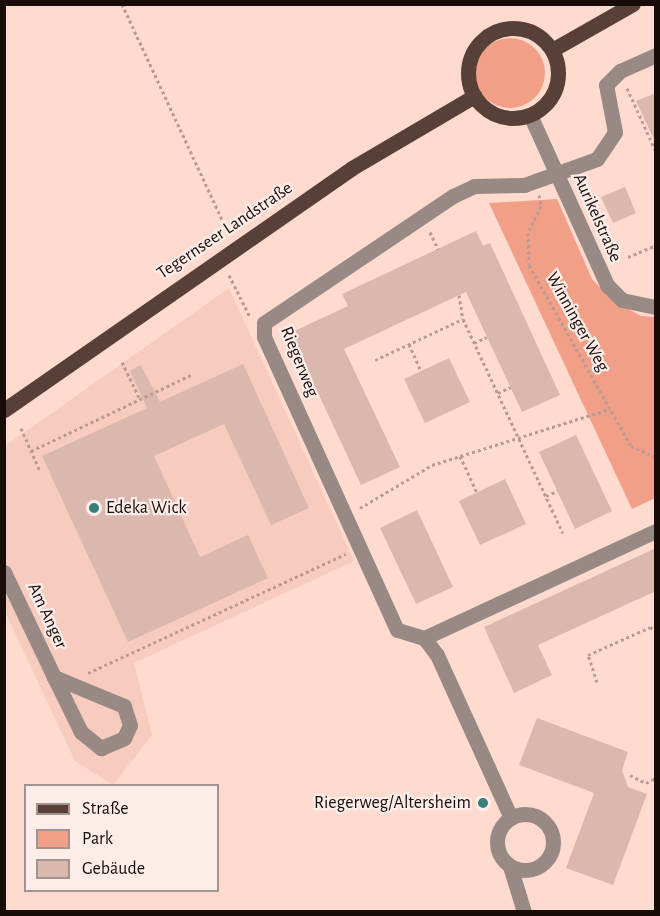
<!DOCTYPE html>
<html>
<head>
<meta charset="utf-8">
<style>
	body { margin:0 }
	#map { position:relative; width:660px; height:916px; overflow:hidden; background:#ffdbcf; font-family:"Alegreya Sans",sans-serif }
	div>[style] { position:absolute }
	.built>* { inset:0; background:#f7ccbe }
	.green>* { inset:0; background:#f19f86 }
	.round { border-radius:50% }
	.building>* { inset:0; background:#dab8ad }
	.path>* { height:3px; margin-top:-1.5px; transform-origin:0; background:repeating-linear-gradient(90deg,#b89b92 0 3px,transparent 0 6px) }
	.minor>* { height:15px; margin:-7.5px; padding:0 7.5px; transform-origin:7.5px; border-radius:7.5px; background:#988984 }
	.minor>.ring { margin:-7.5px; padding:0; box-sizing:content-box; background:none; border:15px solid #988984; border-radius:50% }
	.major>* { height:15px; margin:-7.5px; padding:0 7.5px; transform-origin:7.5px; border-radius:7.5px; background:#584038 }
	.major>.ring { margin:-7.5px; padding:0; box-sizing:content-box; background:none; border:15px solid #584038; border-radius:50% }
	.dots>* { width:16px; height:16px; translate:-50% -50%; box-sizing:border-box; border:3px solid #fcede9; border-radius:50% }
	span { translate:-50% -50%; white-space:nowrap; text-align:center; line-height:1.15; -webkit-text-stroke:4.5px #fcede9; paint-order:stroke }
	.street-label { font-size:18px; color:#180c09 }
	.poi-label { font-size:18px; color:#180c09 }
	.left { translate:0 -50%; text-align:left }
	.right { translate:-100% -50%; text-align:right }
	.frame { position:absolute; inset:0; border:6px solid #180c09; pointer-events:none }
	.legend { position:absolute; left:24px; top:784px; width:195px; height:108px; box-sizing:border-box; background:#fcede9; border:2px solid #a1938f; margin:0; padding:8px 10px; list-style:none; font-size:18px; color:#180c09 }
	.legend li { display:flex; align-items:center; gap:12px; height:30px }
	.legend b { width:30px; border:2px solid #a1938f }
</style>
</head>
<body>
<div id="map">
	<div class="built">
		<div style="clip-path:polygon(229px 288px,354px 561px,134px 663px,152px 735px,113px 785px,75px 761px,5px 612px,5px 446px)"></div>
	</div>
	<div class="green">
		<div class="round" style="left:475px;top:38px;width:70px;height:70px"></div>
		<div style="clip-path:polygon(557px 199px,592px 279px,613px 301px,641px 316px,655px 317px,655px 498px,632px 509px,489px 203px)"></div>
	</div>
	<div class="building">
		<div style="clip-path:polygon(656px 93px,656px 144px,636px 101px)"></div>
		<div style="clip-path:polygon(625px 187px,636px 213px,613px 223px,601px 197px)"></div>
		<div style="clip-path:polygon(476px 231px,483px 246px,490px 243px,560px 395px,522px 412px,466px 292px,344px 349px,400px 467px,361px 485px,290px 333px,348px 306px,342px 294px)"></div>
		<div style="clip-path:polygon(449px 358px,470px 402px,425px 423px,404px 379px)"></div>
		<div style="clip-path:polygon(243px 364px,309px 508px,271px 525px,224px 424px,154px 456px,200px 557px,248px 535px,268px 578px,128px 642px,42px 456px,147px 408px,130px 371px,141px 365px,160px 402px)"></div>
		<div style="clip-path:polygon(576px 435px,612px 511px,575px 529px,539px 452px)"></div>
		<div style="clip-path:polygon(505px 479px,526px 524px,480px 545px,459px 501px)"></div>
		<div style="clip-path:polygon(417px 510px,453px 587px,416px 604px,380px 528px)"></div>
		<div style="clip-path:polygon(656px 548px,656px 591px,538px 645px,552px 675px,514px 693px,484px 627px)"></div>
		<div style="clip-path:polygon(537px 718px,628px 752px,622px 770px,628px 787px,647px 794px,613px 885px,566px 868px,594px 793px,519px 765px)"></div>
	</div>
	<div class="path">
		<div style="left:122px;top:4px;width:254px;rotate:65.1deg"></div>
		<div style="left:627px;top:88px;width:70px;rotate:65.6deg"></div>
		<div style="left:539px;top:195px;width:11px;rotate:80deg"></div>
		<div style="left:541px;top:206px;width:30px;rotate:116deg"></div>
		<div style="left:528px;top:233px;width:32px;rotate:88deg"></div>
		<div style="left:529px;top:265px;width:208px;rotate:60.6deg"></div>
		<div style="left:631px;top:446px;width:27px;rotate:24deg"></div>
		<div style="left:430px;top:232px;width:19px;rotate:65deg"></div>
		<div style="left:628px;top:257px;width:30px;rotate:-23deg"></div>
		<div style="left:229px;top:275px;width:47px;rotate:63.4deg"></div>
		<div style="left:459px;top:295px;width:24px;rotate:81deg"></div>
		<div style="left:463px;top:319px;width:236px;rotate:65deg"></div>
		<div style="left:474px;top:343px;width:14px;rotate:-25deg"></div>
		<div style="left:409px;top:344px;width:30px;rotate:66deg"></div>
		<div style="left:375px;top:360px;width:97px;rotate:-25deg"></div>
		<div style="left:122px;top:362px;width:41px;rotate:64.1deg"></div>
		<div style="left:498px;top:393px;width:14px;rotate:-25deg"></div>
		<div style="left:21px;top:428px;width:47px;rotate:66.2deg"></div>
		<div style="left:31px;top:451px;width:179px;rotate:-25.4deg"></div>
		<div style="left:460px;top:456px;width:40px;rotate:65deg"></div>
		<div style="left:546px;top:496px;width:12px;rotate:-24deg"></div>
		<div style="left:360px;top:508px;width:84px;rotate:-30.8deg"></div>
		<div style="left:432px;top:465px;width:187px;rotate:-17.5deg"></div>
		<div style="left:88px;top:673px;width:284px;rotate:-24.8deg"></div>
		<div style="left:597px;top:682px;width:28px;rotate:-108deg"></div>
		<div style="left:588px;top:655px;width:68px;rotate:-24.3deg"></div>
		<div style="left:650px;top:627px;width:7px;rotate:34deg"></div>
		<div style="left:655px;top:760px;width:1px;rotate:45deg"></div>
		<div style="left:630px;top:775px;width:18px;rotate:27deg"></div>
		<div style="left:646px;top:783px;width:11px;rotate:-27deg"></div>
	</div>
	<div class="minor">
		<div style="left:530px;top:115px;width:187px;rotate:65.6deg"></div>
		<div style="left:607px;top:285px;width:21px;rotate:45deg"></div>
		<div style="left:622px;top:300px;width:35px;rotate:12deg"></div>
		<div style="left:4px;top:572px;width:116px;rotate:64.5deg"></div>
		<div style="left:54px;top:677px;width:61px;rotate:63.9deg"></div>
		<div style="left:81px;top:732px;width:26px;rotate:39deg"></div>
		<div style="left:101px;top:748px;width:25px;rotate:-23deg"></div>
		<div style="left:124px;top:738px;width:14px;rotate:-65deg"></div>
		<div style="left:130px;top:725px;width:20px;rotate:-108deg"></div>
		<div style="left:124px;top:706px;width:76px;rotate:-157.5deg"></div>
		<div style="left:424px;top:638px;width:255px;rotate:-24.8deg"></div>
		<div class="ring" style="left:497px;top:814px;width:41px;height:41px"></div>
		<div style="left:511px;top:818px;width:179px;rotate:-114.4deg"></div>
		<div style="left:437px;top:655px;width:21px;rotate:-127deg"></div>
		<div style="left:424px;top:638px;width:28px;rotate:-163deg"></div>
		<div style="left:397px;top:630px;width:322px;rotate:-114.4deg"></div>
		<div style="left:264px;top:337px;width:14px;rotate:-90deg"></div>
		<div style="left:264px;top:323px;width:228px;rotate:-33.9deg"></div>
		<div style="left:453px;top:196px;width:23px;rotate:-25deg"></div>
		<div style="left:474px;top:186px;width:50px;rotate:-1.1deg"></div>
		<div style="left:524px;top:185px;width:77px;rotate:-19.6deg"></div>
		<div style="left:597px;top:159px;width:32px;rotate:-56deg"></div>
		<div style="left:615px;top:132px;width:48px;rotate:-100.8deg"></div>
		<div style="left:606px;top:85px;width:20px;rotate:-45deg"></div>
		<div style="left:620px;top:71px;width:39px;rotate:-24deg"></div>
		<div style="left:510px;top:866px;width:48px;rotate:73.1deg"></div>
	</div>
	<div class="major">
		<div class="ring" style="left:468px;top:28px;width:75px;height:75px"></div>
		<div style="left:552px;top:50px;width:93px;rotate:-29.6deg"></div>
		<div style="left:4px;top:410px;width:424px;rotate:-34.8deg"></div>
		<div style="left:352px;top:168px;width:142px;rotate:-30.5deg"></div>
	</div>
	<div class="dots">
		<div style="left:94px;top:508px;background:#387f7a"></div>
		<div style="left:483px;top:803px;background:#387f7a"></div>
	</div>
	<div class="street-label">
		<span style="left:597px;top:218px;rotate:66deg">Aurikelstraße</span>
		<span style="left:225px;top:231px;rotate:-34deg">Tegernseer Landstraße</span>
		<span style="left:577px;top:322px;rotate:61deg">Winninger Weg</span>
		<span style="left:299px;top:362px;rotate:68deg">Riegerweg</span>
		<span style="left:47px;top:616px;rotate:65deg">Am Anger</span>
	</div>
	<div class="poi-label">
		<span class="left" style="left:106px;top:508px">Edeka Wick</span>
		<span class="right" style="left:471px;top:803px">Riegerweg/Altersheim</span>
	</div>
	<div class="frame"></div>
	<ul class="legend">
	<li><b style="height:8px;background:#584038"></b>Straße</li>
	<li><b style="height:16px;background:#f19f86"></b>Park</li>
	<li><b style="height:16px;background:#dab8ad"></b>Gebäude</li>
	</ul>
</div>
</body>
</html>
